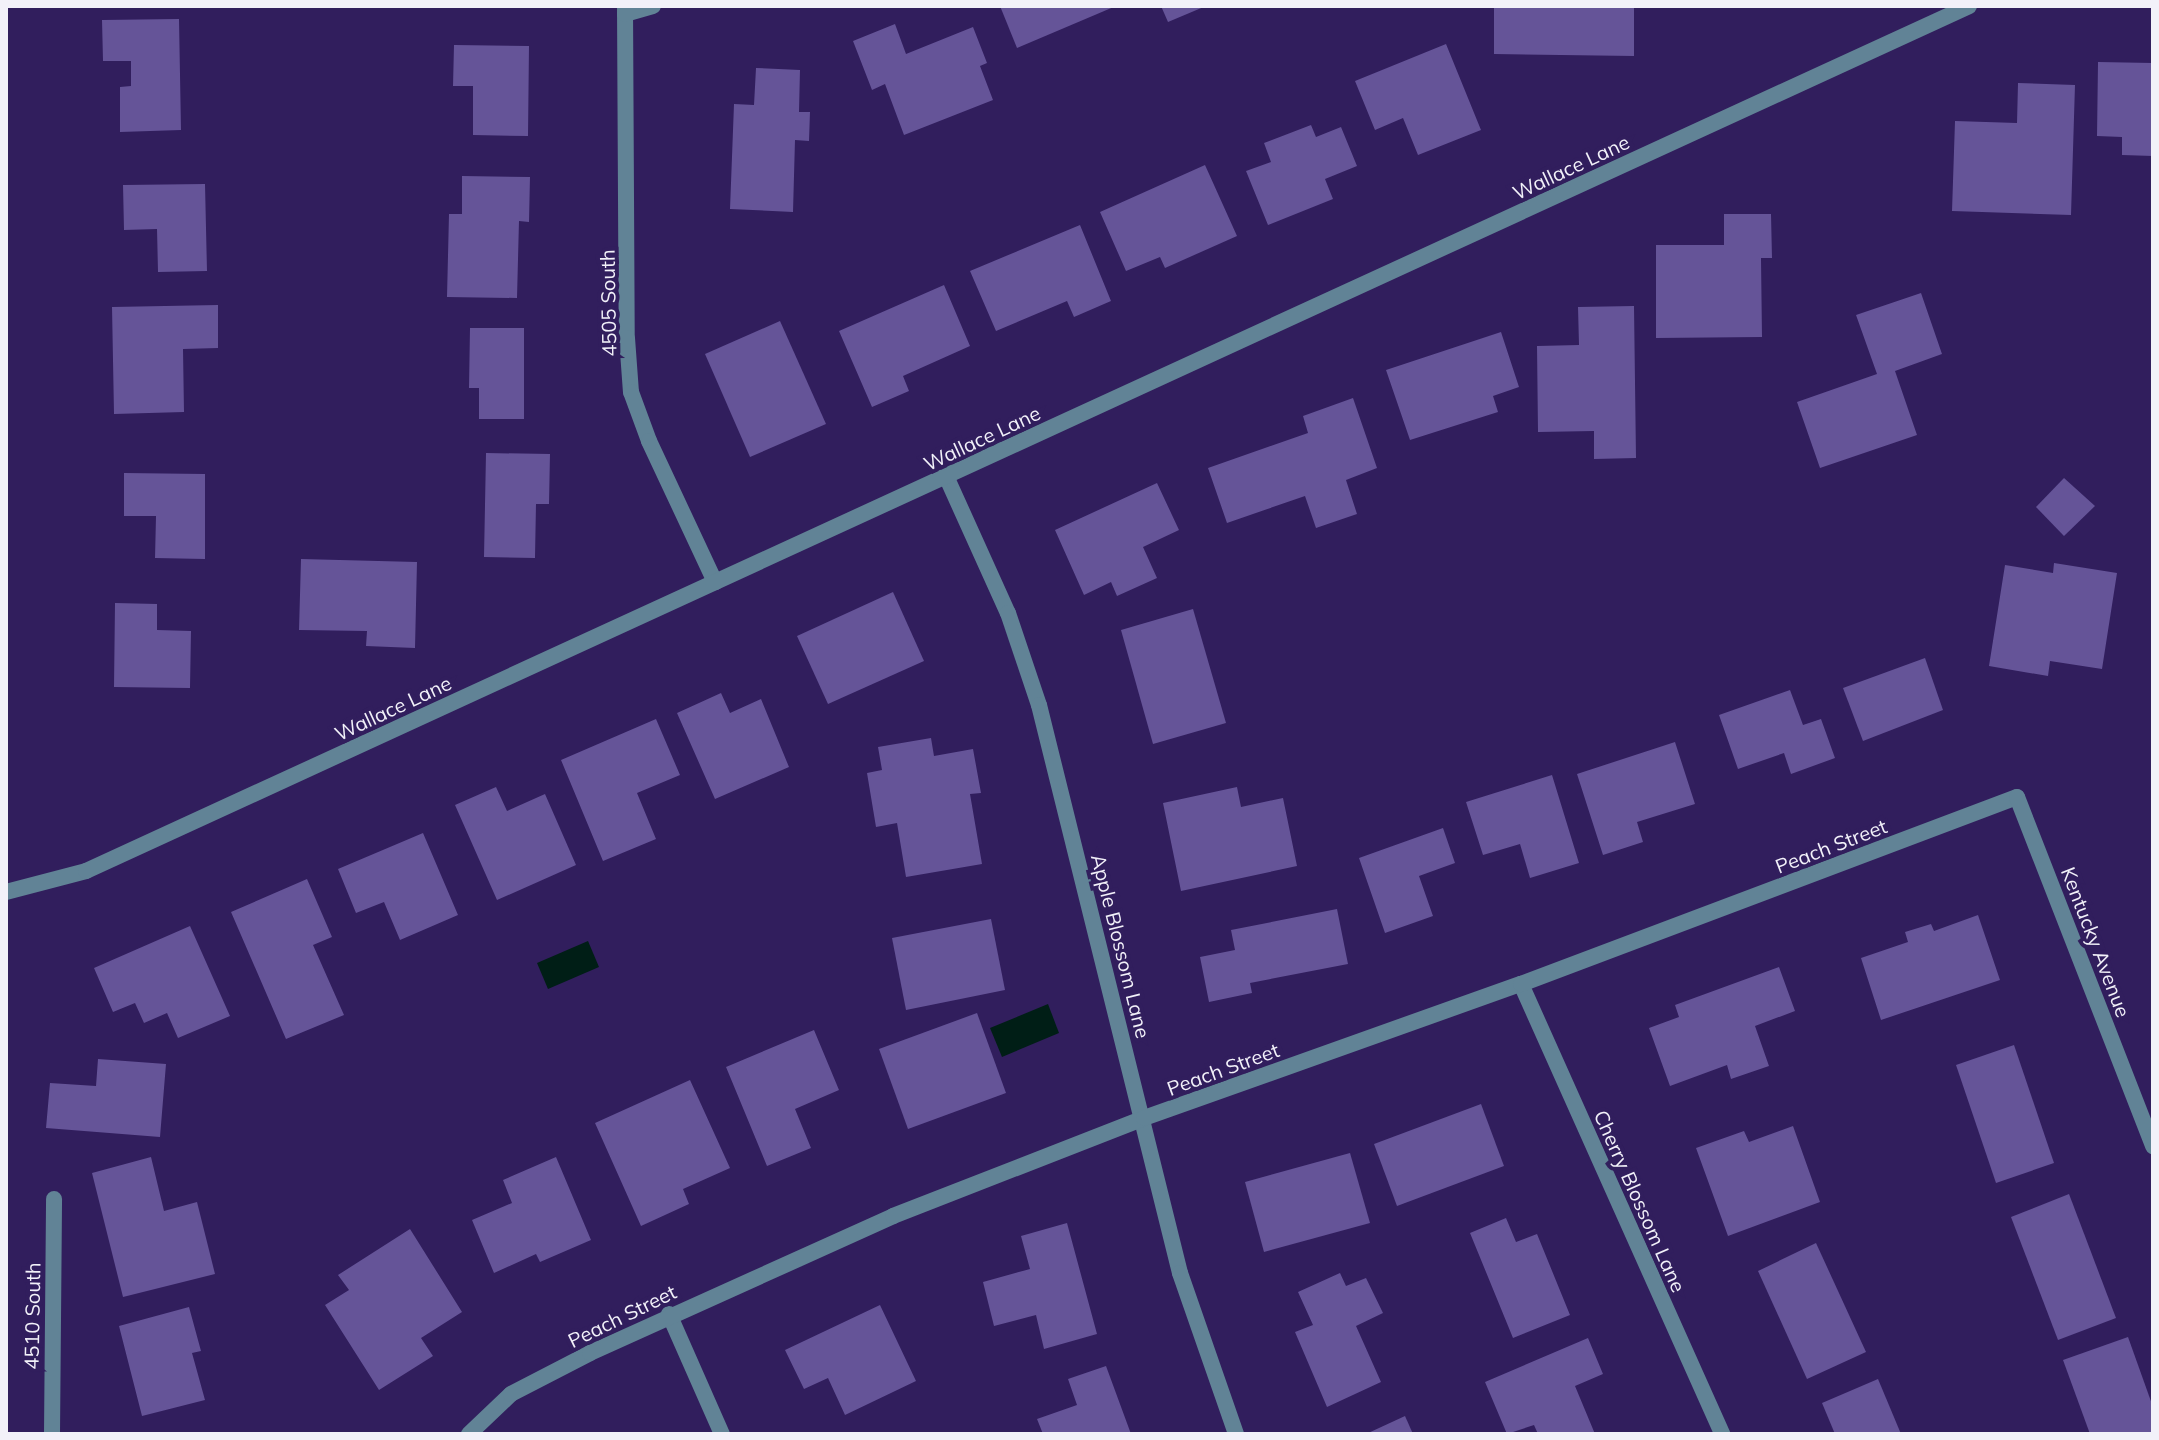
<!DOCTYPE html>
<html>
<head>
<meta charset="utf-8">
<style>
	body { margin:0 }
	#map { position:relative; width:2159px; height:1440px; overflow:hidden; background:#311e5d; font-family:Mulish,sans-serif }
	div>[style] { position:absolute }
	.water>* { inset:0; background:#001e16 }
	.building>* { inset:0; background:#655498 }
	.street>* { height:16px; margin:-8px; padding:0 8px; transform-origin:8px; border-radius:8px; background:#618396 }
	span { translate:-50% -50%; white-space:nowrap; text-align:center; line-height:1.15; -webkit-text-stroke:8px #311e5d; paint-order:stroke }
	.street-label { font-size:20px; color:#f2f1f9 }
	.frame { position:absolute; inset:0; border:8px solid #f2f1f9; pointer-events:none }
</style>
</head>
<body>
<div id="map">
	<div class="water">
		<div style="clip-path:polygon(588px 941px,599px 967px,548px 989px,537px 963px)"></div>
		<div style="clip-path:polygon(1048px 1004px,1059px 1033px,1002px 1057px,990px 1028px)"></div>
	</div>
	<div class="building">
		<div style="clip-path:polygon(1000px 6px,1116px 6px,1017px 48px)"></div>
		<div style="clip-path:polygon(1161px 6px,1206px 6px,1168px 22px)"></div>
		<div style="clip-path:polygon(1494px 6px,1634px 6px,1634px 56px,1494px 54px)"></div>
		<div style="clip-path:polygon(179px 19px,181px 130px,120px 132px,120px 87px,131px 86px,131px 61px,103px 61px,102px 20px)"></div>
		<div style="clip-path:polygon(895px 24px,906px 54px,973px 27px,987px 63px,980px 66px,993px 100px,904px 135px,885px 84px,872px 90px,853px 41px)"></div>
		<div style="clip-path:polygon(1446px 44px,1481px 130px,1418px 155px,1403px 118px,1375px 130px,1355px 81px)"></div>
		<div style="clip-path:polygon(454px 45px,529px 46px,528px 136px,473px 135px,473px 86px,453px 86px)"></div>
		<div style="clip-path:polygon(2098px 62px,2153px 63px,2153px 156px,2122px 155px,2122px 137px,2097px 136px)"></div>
		<div style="clip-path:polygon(756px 68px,800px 70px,799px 112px,810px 112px,809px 141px,795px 140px,793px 212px,730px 209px,734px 104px,754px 105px)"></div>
		<div style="clip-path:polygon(2018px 83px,2075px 85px,2071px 215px,1952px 211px,1955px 121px,2017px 123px)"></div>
		<div style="clip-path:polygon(1311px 125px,1316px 137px,1341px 127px,1357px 166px,1325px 179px,1333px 199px,1268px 225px,1246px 171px,1271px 162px,1264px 143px)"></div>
		<div style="clip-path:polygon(1205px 165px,1237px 236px,1165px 268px,1160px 257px,1126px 271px,1100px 212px)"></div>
		<div style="clip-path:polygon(462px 176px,530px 177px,529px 222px,519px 221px,517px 298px,447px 297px,449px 214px,462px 214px)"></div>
		<div style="clip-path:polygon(205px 184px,207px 271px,158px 272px,157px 229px,124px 230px,123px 185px)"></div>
		<div style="clip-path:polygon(1724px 214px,1771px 214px,1772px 258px,1761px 258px,1762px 337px,1656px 338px,1656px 245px,1724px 245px)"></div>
		<div style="clip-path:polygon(1080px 225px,1111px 301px,1074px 317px,1067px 301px,996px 331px,970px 271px)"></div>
		<div style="clip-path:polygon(944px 285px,970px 346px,903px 376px,909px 391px,872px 407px,839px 331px)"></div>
		<div style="clip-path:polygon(1921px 293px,1942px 354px,1895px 371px,1917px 435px,1820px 468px,1797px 402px,1877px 374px,1856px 315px)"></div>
		<div style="clip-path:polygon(218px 305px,218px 348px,183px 349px,184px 412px,114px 414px,112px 307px)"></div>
		<div style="clip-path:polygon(1634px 306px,1636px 458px,1594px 459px,1594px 431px,1538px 432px,1537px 346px,1579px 345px,1578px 307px)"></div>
		<div style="clip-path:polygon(780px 321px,826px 424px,750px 457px,705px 354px)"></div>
		<div style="clip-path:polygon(470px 328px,524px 328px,524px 419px,479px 419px,479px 388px,469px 388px)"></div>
		<div style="clip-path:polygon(1501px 332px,1519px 387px,1493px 396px,1498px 412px,1410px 440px,1386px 370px)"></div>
		<div style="clip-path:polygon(1353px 398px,1377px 468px,1346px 480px,1357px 514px,1316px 528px,1305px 496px,1227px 523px,1208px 468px,1308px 433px,1303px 416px)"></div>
		<div style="clip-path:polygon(486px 453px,550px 454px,549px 504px,536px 504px,535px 558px,484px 557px)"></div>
		<div style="clip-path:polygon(124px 473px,205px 474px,205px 559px,155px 558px,156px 516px,124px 516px)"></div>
		<div style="clip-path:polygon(2064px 478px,2095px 506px,2064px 536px,2036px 507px)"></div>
		<div style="clip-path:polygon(1157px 483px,1179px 530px,1143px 547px,1157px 578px,1117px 596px,1111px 582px,1084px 595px,1055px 530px)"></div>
		<div style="clip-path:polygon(301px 559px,417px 562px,415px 648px,366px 646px,367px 631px,299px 630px)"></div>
		<div style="clip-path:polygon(2054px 563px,2117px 573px,2102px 669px,2050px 661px,2048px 676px,1989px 666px,2005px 565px,2053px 573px)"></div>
		<div style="clip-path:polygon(893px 592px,924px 661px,828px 704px,797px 636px)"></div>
		<div style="clip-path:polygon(115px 603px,157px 604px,157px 630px,191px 631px,190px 688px,114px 687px)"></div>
		<div style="clip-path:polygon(1193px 609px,1226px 723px,1153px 744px,1121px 630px)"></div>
		<div style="clip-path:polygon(1925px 658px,1943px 710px,1863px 741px,1843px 688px)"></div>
		<div style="clip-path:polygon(1790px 690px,1803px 725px,1821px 719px,1835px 758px,1791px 774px,1784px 753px,1738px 769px,1719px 715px)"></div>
		<div style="clip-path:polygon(721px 693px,730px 713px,761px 699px,789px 767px,715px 799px,677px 713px)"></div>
		<div style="clip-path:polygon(656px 719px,680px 775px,637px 793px,656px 839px,603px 861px,561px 760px)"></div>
		<div style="clip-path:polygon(931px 738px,934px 756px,973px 749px,981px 793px,970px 794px,982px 864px,906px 877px,897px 823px,876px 827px,867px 773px,882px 770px,878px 747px)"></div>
		<div style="clip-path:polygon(1675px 742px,1695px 804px,1637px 822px,1643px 842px,1603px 855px,1577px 774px)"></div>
		<div style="clip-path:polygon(1552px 775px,1579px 863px,1530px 878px,1520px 844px,1483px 855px,1466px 802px)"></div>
		<div style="clip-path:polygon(496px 787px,507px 811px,545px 794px,576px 865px,497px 900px,455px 805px)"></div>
		<div style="clip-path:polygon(1237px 787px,1241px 807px,1283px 798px,1297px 866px,1181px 891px,1163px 803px)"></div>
		<div style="clip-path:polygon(1443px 828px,1455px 863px,1419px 876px,1433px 916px,1385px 933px,1359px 858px)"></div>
		<div style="clip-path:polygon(423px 833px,458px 915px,400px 940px,384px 902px,356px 913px,338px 869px)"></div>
		<div style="clip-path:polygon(307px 879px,332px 937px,313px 945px,344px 1015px,286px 1039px,231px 912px)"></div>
		<div style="clip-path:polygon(1337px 909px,1348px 964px,1250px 983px,1252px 993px,1209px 1002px,1200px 957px,1235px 950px,1231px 930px)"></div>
		<div style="clip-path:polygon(1978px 915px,2000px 980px,1881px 1020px,1861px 958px,1908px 942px,1905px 932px,1931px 924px,1934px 931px)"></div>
		<div style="clip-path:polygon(991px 919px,1005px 990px,906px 1010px,892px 938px)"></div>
		<div style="clip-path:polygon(190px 926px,230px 1016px,178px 1038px,167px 1013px,144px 1023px,135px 1003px,113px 1012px,94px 968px)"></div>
		<div style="clip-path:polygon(1779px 967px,1795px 1011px,1755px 1026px,1769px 1066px,1731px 1079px,1727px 1065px,1670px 1086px,1649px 1028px,1679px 1017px,1675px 1005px)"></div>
		<div style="clip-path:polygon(977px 1013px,1006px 1093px,908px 1129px,879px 1049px)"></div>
		<div style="clip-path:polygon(814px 1030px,839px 1090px,795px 1109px,811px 1148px,767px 1166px,726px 1067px)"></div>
		<div style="clip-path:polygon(2014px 1045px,2054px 1163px,1996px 1183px,1956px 1065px)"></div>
		<div style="clip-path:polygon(98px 1059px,166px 1064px,160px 1137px,46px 1128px,50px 1083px,96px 1086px)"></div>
		<div style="clip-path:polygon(690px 1080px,730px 1168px,683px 1189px,689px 1204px,641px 1226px,595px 1123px)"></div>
		<div style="clip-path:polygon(1481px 1104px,1504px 1166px,1397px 1206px,1374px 1144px)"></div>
		<div style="clip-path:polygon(1793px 1126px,1820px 1202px,1728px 1236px,1696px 1148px,1744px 1131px,1749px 1142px)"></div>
		<div style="clip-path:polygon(1350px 1153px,1370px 1223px,1264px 1252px,1245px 1182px)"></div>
		<div style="clip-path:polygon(151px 1157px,164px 1211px,197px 1202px,215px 1274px,123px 1297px,92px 1173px)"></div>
		<div style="clip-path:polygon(556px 1157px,591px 1240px,540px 1262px,536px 1254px,494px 1273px,472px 1220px,512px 1203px,503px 1180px)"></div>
		<div style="clip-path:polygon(2069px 1194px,2116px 1318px,2058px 1340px,2011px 1217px)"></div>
		<div style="clip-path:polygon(1506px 1218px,1516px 1242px,1537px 1234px,1570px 1315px,1513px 1338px,1470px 1233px)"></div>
		<div style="clip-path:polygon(1067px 1223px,1097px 1334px,1044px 1349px,1036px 1315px,994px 1326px,983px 1282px,1030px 1269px,1021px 1236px)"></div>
		<div style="clip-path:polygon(410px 1229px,462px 1312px,421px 1338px,433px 1356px,379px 1390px,325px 1305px,349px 1290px,338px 1275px)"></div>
		<div style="clip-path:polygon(1816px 1243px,1866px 1352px,1807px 1379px,1758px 1271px)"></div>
		<div style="clip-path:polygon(1340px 1273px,1346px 1286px,1366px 1278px,1383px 1313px,1356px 1326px,1381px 1382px,1327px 1407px,1295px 1332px,1313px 1325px,1298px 1292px)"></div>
		<div style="clip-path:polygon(880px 1305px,916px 1381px,845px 1415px,828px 1378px,804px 1389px,785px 1350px)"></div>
		<div style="clip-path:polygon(189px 1307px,201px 1351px,192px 1353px,205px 1400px,142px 1416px,119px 1326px)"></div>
		<div style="clip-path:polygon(2128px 1337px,2153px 1407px,2153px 1434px,2090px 1434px,2063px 1360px)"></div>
		<div style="clip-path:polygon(1588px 1338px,1603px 1374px,1575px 1386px,1595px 1434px,1538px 1434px,1534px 1425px,1507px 1434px,1485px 1382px)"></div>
		<div style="clip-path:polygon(1106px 1366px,1131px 1434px,1043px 1434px,1037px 1419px,1077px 1405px,1068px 1379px)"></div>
		<div style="clip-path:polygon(1878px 1379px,1901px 1434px,1835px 1434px,1822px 1403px)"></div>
		<div style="clip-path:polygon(1405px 1416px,1413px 1434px,1366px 1434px)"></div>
	</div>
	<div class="street">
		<div style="left:625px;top:6px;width:332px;rotate:89.7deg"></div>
		<div style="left:627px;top:338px;width:54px;rotate:85.8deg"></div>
		<div style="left:631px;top:392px;width:52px;rotate:69.8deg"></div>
		<div style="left:649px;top:441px;width:156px;rotate:64.9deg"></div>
		<div style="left:625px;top:14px;width:29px;rotate:-16deg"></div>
		<div style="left:946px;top:476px;width:150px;rotate:65.7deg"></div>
		<div style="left:1008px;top:613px;width:97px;rotate:71.4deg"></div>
		<div style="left:1039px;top:705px;width:585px;rotate:76.06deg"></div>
		<div style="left:1180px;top:1273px;width:170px;rotate:70.8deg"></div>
		<div style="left:6px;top:892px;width:83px;rotate:-14.7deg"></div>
		<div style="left:86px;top:871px;width:2072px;rotate:-24.67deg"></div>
		<div style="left:1521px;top:984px;width:493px;rotate:65.9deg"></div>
		<div style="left:669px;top:1314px;width:131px;rotate:66.2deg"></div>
		<div style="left:52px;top:1434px;width:235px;rotate:-89.5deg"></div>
		<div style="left:469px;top:1434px;width:58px;rotate:-43.6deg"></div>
		<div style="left:511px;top:1394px;width:89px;rotate:-27.4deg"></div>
		<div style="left:590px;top:1353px;width:333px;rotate:-24.3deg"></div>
		<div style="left:893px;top:1216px;width:269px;rotate:-21.3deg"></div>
		<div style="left:1144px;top:1118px;width:400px;rotate:-19.6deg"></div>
		<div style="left:1521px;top:984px;width:530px;rotate:-20.66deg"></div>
		<div style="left:2017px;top:797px;width:375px;rotate:68.7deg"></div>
	</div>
	<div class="street-label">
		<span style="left:1571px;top:167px;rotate:-25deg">Wallace Lane</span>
		<span style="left:608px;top:303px;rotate:-91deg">4505 South</span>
		<span style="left:982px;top:438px;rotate:-25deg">Wallace Lane</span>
		<span style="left:393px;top:708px;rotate:-25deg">Wallace Lane</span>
		<span style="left:1831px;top:846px;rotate:-21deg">Peach Street</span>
		<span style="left:2096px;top:942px;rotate:69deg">Kentucky Avenue</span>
		<span style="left:1121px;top:946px;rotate:76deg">Apple Blossom Lane</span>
		<span style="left:1223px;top:1069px;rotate:-20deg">Peach Street</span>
		<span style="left:1640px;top:1201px;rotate:66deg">Cherry Blossom Lane</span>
		<span style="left:32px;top:1316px;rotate:-89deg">4510 South</span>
		<span style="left:622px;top:1316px;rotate:-26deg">Peach Street</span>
	</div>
	<div class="frame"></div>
</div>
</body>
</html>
